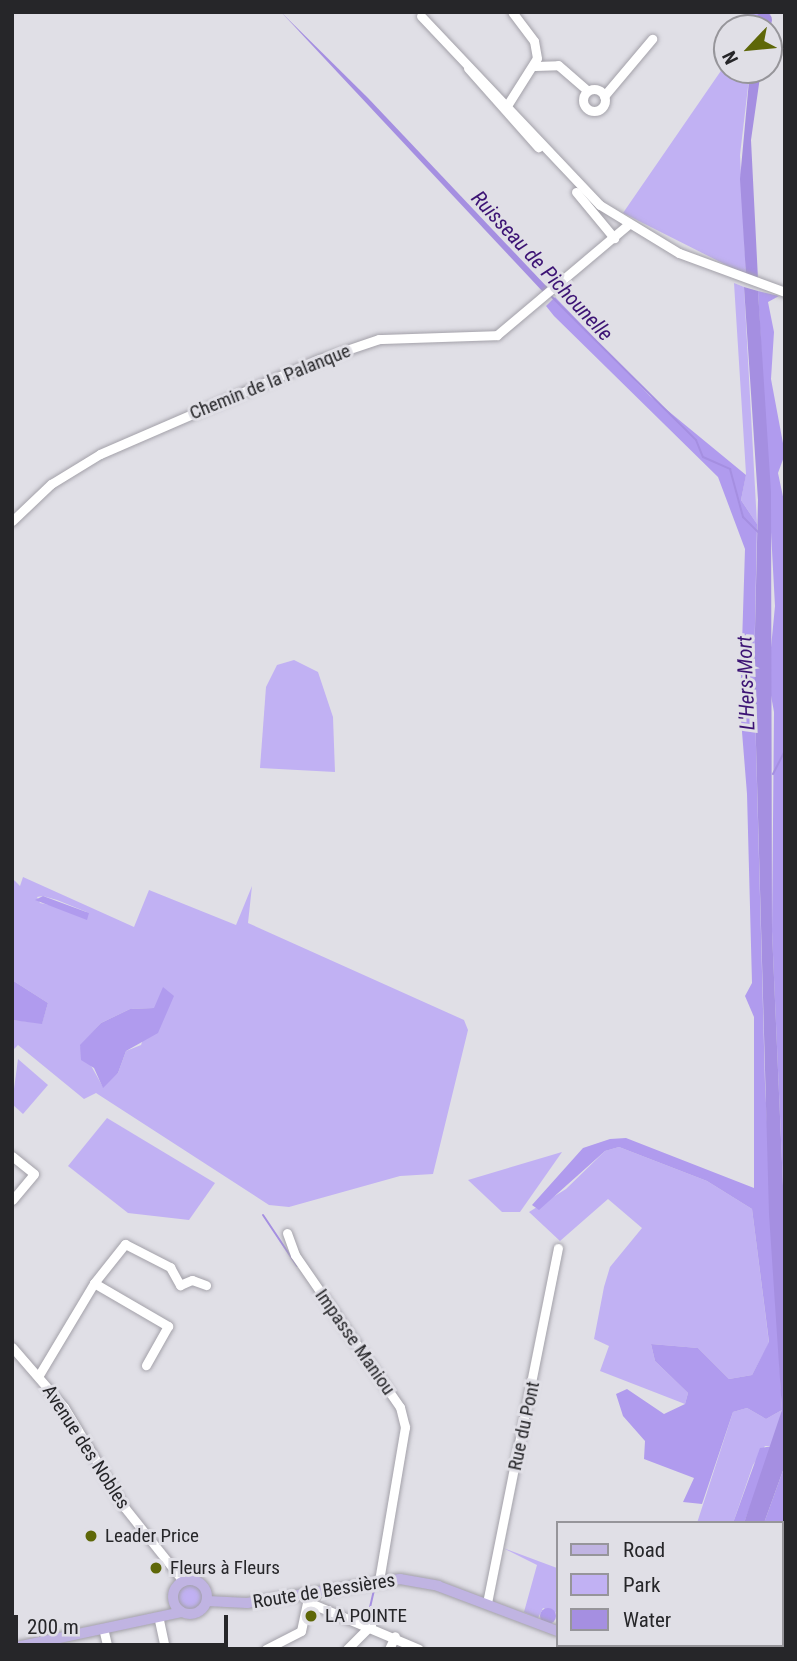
<!DOCTYPE html>
<html>
<head>
<meta charset="utf-8">
<style>
	body { margin:0 }
	#map { position:relative; width:797px; height:1661px; overflow:hidden; background:#e0dfe6; font-family:"Roboto Condensed",sans-serif }
	div>[style] { position:absolute }
	.green>* { inset:0; background:#c1b1f3 }
	.round { border-radius:50% }
	.forest>* { inset:0; background:#b09bee }
	.water>* { inset:0; background:#a58fe1 }
	.stream>* { height:2px; margin:-1px; padding:0 1px; transform-origin:1px; border-radius:1px; background:#a58fe1 }
	.roads { filter:drop-shadow(0 0 2px #a3a1a9) drop-shadow(0 0 2px #a3a1a9) }
	.minor>* { height:9px; margin:-4.5px; padding:0 4.5px; transform-origin:4.5px; border-radius:4.5px; background:#fff }
	.minor>.ring { margin:-4.5px; padding:0; box-sizing:content-box; background:none; border:9px solid #fff; border-radius:50% }
	.major>* { height:10px; margin:-5px; padding:0 5px; transform-origin:5px; border-radius:5px; background:#c0b4e2 }
	.major>.ring { margin:-5px; padding:0; box-sizing:content-box; background:none; border:10px solid #c0b4e2; border-radius:50% }
	.dots>* { width:19px; height:19px; translate:-50% -50%; box-sizing:border-box; border:4px solid #e0dfe6; border-radius:50% }
	span { translate:-50% -50%; white-space:nowrap; text-align:center; line-height:1.15; -webkit-text-stroke:6px #e0dfe6; paint-order:stroke }
	.street-label { font-size:19px; color:#262629 }
	.poi-label { font-size:19px; color:#262629 }
	.left { translate:0 -50%; text-align:left }
	.water-label { font-size:21px; color:#3c1374; font-style:italic }
	.frame { position:absolute; inset:0; border:14px solid #262629; pointer-events:none }
	.legend { position:absolute; left:556px; top:1521px; width:228px; height:126px; box-sizing:border-box; background:#e0dfe6; border:2px solid #96959a; margin:0; padding:9px 12px; list-style:none; font-size:21px; color:#262629 }
	.legend li { display:flex; align-items:center; gap:14px; height:35px }
	.legend b { width:35px; border:2px solid #96959a }
	.north { position:absolute; left:713px; top:14px; width:70px; height:70px; box-sizing:border-box; background:#e0dfe6; border:2px solid #96959a; border-radius:50%; rotate:244deg; font-size:19px; font-weight:700; line-height:28px; text-align:center; color:#262629 }
	.north::after { content:''; display:block; margin:auto; width:24px; height:32px; background:#5e6708; clip-path:polygon(50% 0,100% 100%,50% 72%,0 100%) }
	.scale { position:absolute; left:14px; top:1615px; width:214px; height:32px; box-sizing:border-box; border:4px solid #262629; border-top:0; padding-left:9px; font-size:21px; line-height:24px; white-space:nowrap; color:#262629; -webkit-text-stroke:5px #e0dfe6; paint-order:stroke }
</style>
</head>
<body>
<div id="map">
	<div class="green">
		<div style="clip-path:polygon(745px 12px,759px 12px,756px 28px,742px 28px)"></div>
		<div style="clip-path:polygon(727px 62px,727px 70px,750px 70px,740px 155px,746px 275px,623px 213px)"></div>
		<div style="clip-path:polygon(734px 283px,744px 287px,757px 524px,741px 500px,746px 474px)"></div>
		<div style="clip-path:polygon(294px 660px,318px 672px,333px 717px,335px 772px,260px 768px,266px 687px,277px 665px)"></div>
		<div style="clip-path:polygon(evenodd,23px 877px,134px 927px,149px 890px,236px 925px,252px 886px,248px 923px,464px 1020px,468px 1030px,433px 1174px,400px 1176px,289px 1207px,269px 1205px,96px 1093px,84px 1099px,18px 1045px,12px 1051px,12px 1020px,42px 1023px,48px 1003px,12px 980px,12px 878px,20px 886px,23px 877px,43px 896px,57px 900px,89px 913px,40px 903px,37px 897px,43px 896px,23px 877px,154px 1008px,141px 1045px,126px 1051px,118px 1073px,103px 1087px,80px 1046px,101px 1023px,130px 1009px,154px 1008px)"></div>
		<div style="clip-path:polygon(18px 1059px,48px 1085px,23px 1114px,12px 1104px)"></div>
		<div style="clip-path:polygon(107px 1118px,215px 1183px,189px 1220px,128px 1213px,68px 1166px)"></div>
		<div style="clip-path:polygon(619px 1147px,707px 1181px,752px 1209px,769px 1343px,752px 1375px,729px 1379px,698px 1348px,651px 1344px,655px 1361px,688px 1393px,685px 1404px,600px 1371px,609px 1346px,594px 1339px,604px 1287px,610px 1267px,642px 1228px,608px 1199px,560px 1241px,529px 1212px,566px 1189px,605px 1151px)"></div>
		<div style="clip-path:polygon(562px 1152px,520px 1212px,502px 1212px,468px 1180px)"></div>
		<div style="clip-path:polygon(747px 1408px,766px 1419px,782px 1410px,773px 1446px,765px 1446px,753px 1465px,733px 1523px,697px 1523px,733px 1412px)"></div>
		<div style="clip-path:polygon(503px 1548px,557px 1568px,557px 1613px,543px 1608px,538px 1618px,524px 1612px,537px 1565px)"></div>
		<div style="clip-path:polygon(785px 1549px,785px 1610px,781px 1558px)"></div>
		<div class="round" style="left:178px;top:1584px;width:26px;height:26px"></div>
	</div>
	<div class="forest">
		<div style="clip-path:polygon(758px 291px,779px 296px,768px 302px,774px 332px,771px 379px,785px 454px,778px 473px,785px 506px,785px 1232px,772px 931px,774px 712px,768px 679px,775px 606px)"></div>
		<div style="clip-path:polygon(555px 297px,650px 396px,746px 475px,741px 500px,757px 524px,754px 672px,765px 1084px,782px 1410px,766px 1419px,747px 1408px,733px 1412px,702px 1504px,683px 1502px,694px 1478px,644px 1459px,645px 1441px,623px 1416px,616px 1394px,627px 1389px,664px 1414px,685px 1404px,688px 1393px,655px 1361px,651px 1344px,698px 1348px,729px 1379px,752px 1375px,769px 1342px,752px 1209px,707px 1181px,619px 1147px,605px 1151px,539px 1210px,532px 1205px,583px 1148px,610px 1139px,626px 1138px,754px 1188px,754px 1017px,745px 996px,752px 983px,747px 794px,740px 707px,745px 549px,718px 477px,554px 316px,546px 306px)"></div>
		<div style="clip-path:polygon(43px 896px,89px 913px,87px 920px,35px 900px)"></div>
		<div style="clip-path:polygon(12px 980px,48px 1003px,42px 1024px,12px 1020px)"></div>
		<div style="clip-path:polygon(163px 987px,174px 996px,158px 1033px,126px 1051px,118px 1073px,103px 1088px,94px 1068px,81px 1060px,80px 1045px,101px 1023px,130px 1009px,154px 1008px)"></div>
		<div style="clip-path:polygon(773px 1446px,744px 1523px,733px 1523px,760px 1448px)"></div>
		<div style="clip-path:polygon(785px 1465px,785px 1549px,781px 1558px,781px 1523px,764px 1523px)"></div>
		<div class="round" style="left:540px;top:1608px;width:16px;height:16px"></div>
	</div>
	<div class="water">
		<div style="clip-path:polygon(281px 12px,368px 98px,548px 288px,544px 293px)"></div>
		<div class="round" style="left:756px;top:12px;width:16px;height:16px"></div>
		<div style="clip-path:polygon(750px 70px,761px 70px,751px 140px,758px 279px,746px 275px,740px 179px)"></div>
		<div style="clip-path:polygon(744px 287px,758px 291px,771px 492px,772px 931px,785px 1232px,785px 1465px,764px 1523px,744px 1523px,782px 1410px,769px 1214px,754px 672px,758px 500px)"></div>
	</div>
	<div class="stream">
		<div style="left:550px;top:295px;width:206px;rotate:44.8deg"></div>
		<div style="left:696px;top:440px;width:18px;rotate:68deg"></div>
		<div style="left:703px;top:457px;width:30px;rotate:24deg"></div>
		<div style="left:730px;top:469px;width:50px;rotate:74.8deg"></div>
		<div style="left:743px;top:517px;width:21px;rotate:45deg"></div>
		<div style="left:773px;top:774px;width:27px;rotate:-63deg"></div>
		<div style="left:263px;top:1215px;width:61px;rotate:56.3deg"></div>
		<div style="left:368px;top:1616px;width:28px;rotate:-77deg"></div>
	</div>
	<div class="roads">
		<div class="minor">
			<div style="left:421px;top:16px;width:260px;rotate:46.6deg"></div>
			<div style="left:600px;top:205px;width:92px;rotate:31.3deg"></div>
			<div style="left:679px;top:253px;width:113px;rotate:20.2deg"></div>
			<div style="left:535px;top:66px;width:23px;rotate:-2deg"></div>
			<div style="left:558px;top:65px;width:38px;rotate:41deg"></div>
			<div style="left:468px;top:68px;width:106px;rotate:48.5deg"></div>
			<div class="ring" style="left:583px;top:89px;width:13px;height:13px"></div>
			<div style="left:604px;top:96px;width:75px;rotate:-49.9deg"></div>
			<div style="left:508px;top:104px;width:54px;rotate:-57.8deg"></div>
			<div style="left:537px;top:58px;width:17px;rotate:-100deg"></div>
			<div style="left:534px;top:41px;width:36px;rotate:-127deg"></div>
			<div style="left:576px;top:192px;width:60px;rotate:50.4deg"></div>
			<div style="left:12px;top:521px;width:54px;rotate:-43.5deg"></div>
			<div style="left:51px;top:484px;width:57px;rotate:-31.5deg"></div>
			<div style="left:100px;top:454px;width:240px;rotate:-23.4deg"></div>
			<div style="left:320px;top:359px;width:62px;rotate:-18.7deg"></div>
			<div style="left:379px;top:339px;width:118px;rotate:-1.9deg"></div>
			<div style="left:497px;top:335px;width:172px;rotate:-40.1deg"></div>
			<div style="left:12px;top:1156px;width:28px;rotate:39deg"></div>
			<div style="left:34px;top:1174px;width:34px;rotate:130deg"></div>
			<div style="left:287px;top:1233px;width:23px;rotate:70deg"></div>
			<div style="left:295px;top:1255px;width:185px;rotate:55.4deg"></div>
			<div style="left:400px;top:1407px;width:21px;rotate:76deg"></div>
			<div style="left:405px;top:1427px;width:155px;rotate:99.6deg"></div>
			<div style="left:94px;top:1283px;width:50px;rotate:-51.5deg"></div>
			<div style="left:125px;top:1244px;width:51px;rotate:27.1deg"></div>
			<div style="left:170px;top:1267px;width:21px;rotate:61deg"></div>
			<div style="left:180px;top:1285px;width:13px;rotate:-23deg"></div>
			<div style="left:192px;top:1280px;width:15px;rotate:20deg"></div>
			<div style="left:12px;top:1347px;width:79px;rotate:49.1deg"></div>
			<div style="left:64px;top:1407px;width:118px;rotate:58.9deg"></div>
			<div style="left:125px;top:1508px;width:93px;rotate:51.5deg"></div>
			<div style="left:39px;top:1375px;width:107px;rotate:-59.1deg"></div>
			<div style="left:94px;top:1283px;width:86px;rotate:30.2deg"></div>
			<div style="left:168px;top:1326px;width:45px;rotate:119.4deg"></div>
			<div style="left:310px;top:1603px;width:118px;rotate:22.9deg"></div>
			<div style="left:487px;top:1603px;width:362px;rotate:-78.7deg"></div>
			<div style="left:159px;top:1620px;width:30px;rotate:78deg"></div>
			<div style="left:104px;top:1632px;width:17px;rotate:77deg"></div>
			<div style="left:266px;top:1649px;width:39px;rotate:-27deg"></div>
			<div style="left:301px;top:1631px;width:34px;rotate:-78deg"></div>
			<div style="left:347px;top:1649px;width:34px;rotate:-45deg"></div>
			<div style="left:389px;top:1649px;width:14px;rotate:-65deg"></div>
		</div>
		<div class="major">
			<div class="ring" style="left:173px;top:1580px;width:24px;height:24px"></div>
			<div style="left:207px;top:1601px;width:40px;rotate:2.9deg"></div>
			<div style="left:247px;top:1603px;width:155px;rotate:-8.9deg"></div>
			<div style="left:400px;top:1579px;width:39px;rotate:10deg"></div>
			<div style="left:438px;top:1586px;width:127px;rotate:20.7deg"></div>
			<div style="left:593px;top:1645px;width:10px;rotate:24deg"></div>
			<div style="left:12px;top:1648px;width:173px;rotate:-12deg"></div>
		</div>
	</div>
	<div class="dots">
		<div style="left:91px;top:1536px;background:#5e6708"></div>
		<div style="left:156px;top:1568px;background:#5e6708"></div>
		<div style="left:311px;top:1616px;background:#5e6708"></div>
	</div>
	<div class="street-label">
		<span style="left:270px;top:382px;rotate:-22deg">Chemin de la Palanque</span>
		<span style="left:355px;top:1342px;rotate:55deg">Impasse Maniou</span>
		<span style="left:524px;top:1426px;rotate:-78deg">Rue du Pont</span>
		<span style="left:86px;top:1447px;rotate:57deg">Avenue des Nobles</span>
		<span style="left:324px;top:1591px;rotate:-9deg">Route de Bessières</span>
	</div>
	<div class="poi-label">
		<span class="left" style="left:105px;top:1536px">Leader Price</span>
		<span class="left" style="left:170px;top:1568px">Fleurs à Fleurs</span>
		<span class="left" style="left:325px;top:1616px">LA POINTE</span>
	</div>
	<div class="water-label">
		<span style="left:542px;top:266px;rotate:47deg">Ruisseau de Pichounelle</span>
		<span style="left:746px;top:683px;rotate:-92deg">L'Hers-Mort</span>
	</div>
	<div class="frame"></div>
	<ul class="legend">
	<li><b style="height:9px;background:#c0b4e2"></b>Road</li>
	<li><b style="height:19px;background:#c1b1f3"></b>Park</li>
	<li><b style="height:19px;background:#a58fe1"></b>Water</li>
	</ul>
	<div class="north">N</div>
	<div class="scale">200 m</div>
</div>
</body>
</html>
